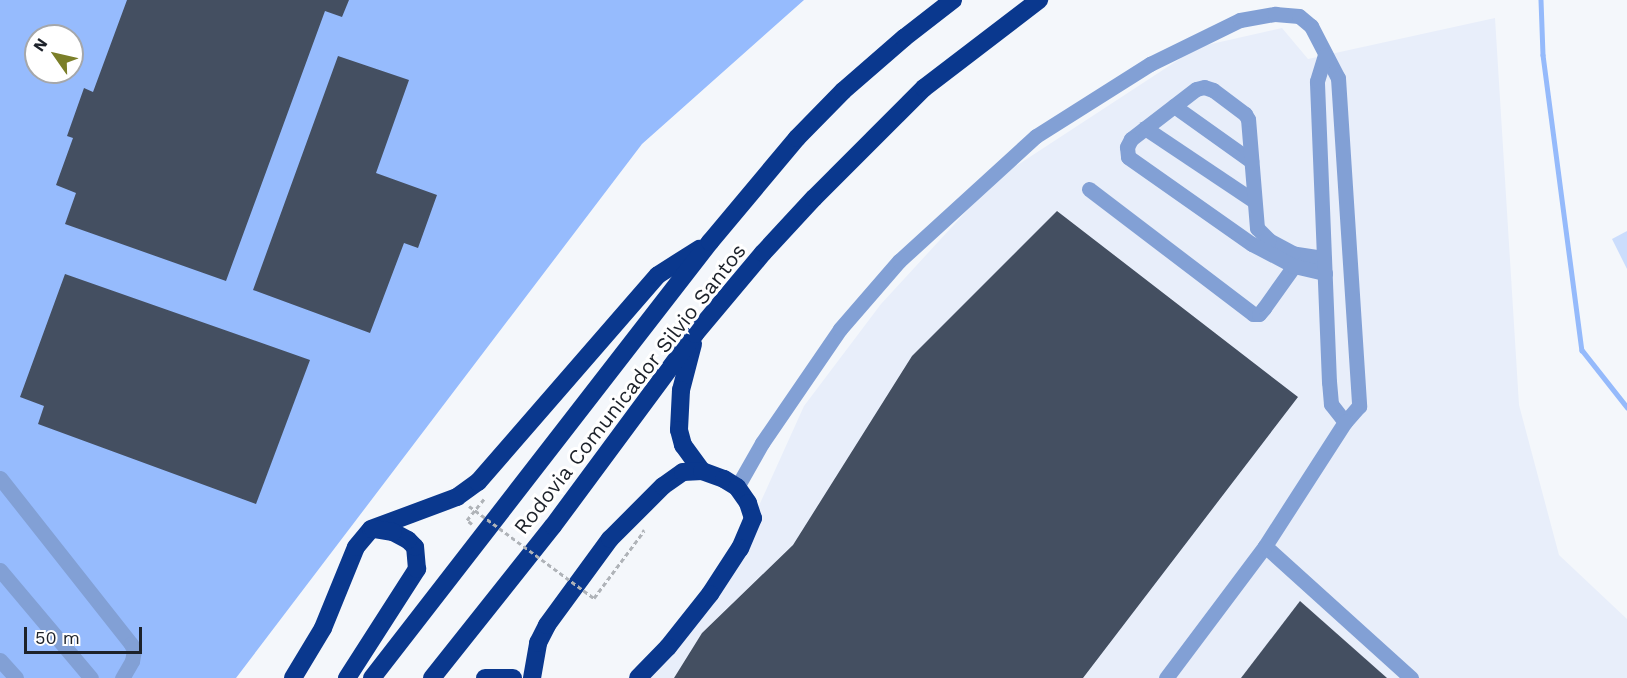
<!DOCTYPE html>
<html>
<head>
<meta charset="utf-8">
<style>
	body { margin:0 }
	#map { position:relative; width:1627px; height:678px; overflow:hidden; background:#f4f7fb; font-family:"Work Sans",sans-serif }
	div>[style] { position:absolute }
	.built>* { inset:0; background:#e8eefa }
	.green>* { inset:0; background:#cbddfc }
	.forest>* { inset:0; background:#96bbfd }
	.stream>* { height:4.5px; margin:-2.25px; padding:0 2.25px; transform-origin:2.25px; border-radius:2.25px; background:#95bafb }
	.building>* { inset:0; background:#444f61 }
	.path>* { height:3px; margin-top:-1.5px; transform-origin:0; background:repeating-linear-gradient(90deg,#afb3b8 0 4.5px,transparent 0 7.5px) }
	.minor>* { height:15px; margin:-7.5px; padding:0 7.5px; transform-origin:7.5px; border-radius:7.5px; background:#82a0d5 }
	.highway>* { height:18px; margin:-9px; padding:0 9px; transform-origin:9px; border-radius:9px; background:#0a388e }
	.path-bridge>* { height:3px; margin-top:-1.5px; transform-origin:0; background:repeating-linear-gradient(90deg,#afb3b8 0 4.5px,transparent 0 7.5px) }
	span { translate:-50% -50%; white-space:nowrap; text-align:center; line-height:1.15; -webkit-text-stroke:6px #fff; paint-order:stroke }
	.street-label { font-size:21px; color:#1d222a }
	.north { position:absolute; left:24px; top:24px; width:60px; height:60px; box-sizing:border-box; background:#fff; border:2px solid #a5a7aa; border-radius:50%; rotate:304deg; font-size:16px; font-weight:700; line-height:24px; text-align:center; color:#1d222a }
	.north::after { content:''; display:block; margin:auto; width:21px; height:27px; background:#7b7f29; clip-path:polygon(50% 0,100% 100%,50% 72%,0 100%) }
	.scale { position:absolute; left:24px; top:627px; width:118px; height:27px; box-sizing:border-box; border:3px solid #1d222a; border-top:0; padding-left:8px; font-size:18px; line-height:21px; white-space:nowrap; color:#1d222a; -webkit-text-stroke:4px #fff; paint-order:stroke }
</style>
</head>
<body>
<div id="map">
	<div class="built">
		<div style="clip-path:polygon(1495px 18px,1519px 405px,1559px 555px,1627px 619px,1627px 678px,646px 678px,752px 521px,804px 406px,881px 304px,996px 179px,1198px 47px,1282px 28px,1308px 59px)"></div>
	</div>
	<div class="green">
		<div style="clip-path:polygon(1627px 231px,1627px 269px,1612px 239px)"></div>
	</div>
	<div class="forest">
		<div style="clip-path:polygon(evenodd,0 0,804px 0,642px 144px,236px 678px,0 678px,0 0,36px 36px,72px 36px,72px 72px,36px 72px,36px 36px)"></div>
	</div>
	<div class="stream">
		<div style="left:1541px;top:0;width:55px;rotate:87.9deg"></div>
		<div style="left:1543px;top:55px;width:298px;rotate:82.5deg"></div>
		<div style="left:1582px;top:350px;width:73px;rotate:51.7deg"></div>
	</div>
	<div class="building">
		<div style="clip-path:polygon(127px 0,349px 0,342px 17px,325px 11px,226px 281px,65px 224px,76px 193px,56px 185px,73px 138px,67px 136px,84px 88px,93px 92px)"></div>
		<div style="clip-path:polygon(338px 56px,409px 80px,376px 173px,437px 195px,418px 248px,404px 243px,370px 333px,253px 290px)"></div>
		<div style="clip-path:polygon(1057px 211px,1298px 397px,1083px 678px,674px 678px,702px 633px,793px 545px,912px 356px)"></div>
		<div style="clip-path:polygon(65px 274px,310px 360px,256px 504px,38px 424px,44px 406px,20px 397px)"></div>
		<div style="clip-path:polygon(1300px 601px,1387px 678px,1241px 678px)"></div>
	</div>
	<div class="path">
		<div style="left:472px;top:524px;width:6px;rotate:-141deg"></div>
		<div style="left:467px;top:520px;width:27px;rotate:-51deg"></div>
		<div style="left:594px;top:598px;width:84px;rotate:-53.3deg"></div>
		<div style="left:644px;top:531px;width:2px;rotate:-153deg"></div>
	</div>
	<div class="minor">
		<div style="left:1174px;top:106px;width:95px;rotate:35.5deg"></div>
		<div style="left:1145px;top:128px;width:131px;rotate:33.8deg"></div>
		<div style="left:1089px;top:189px;width:206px;rotate:37.3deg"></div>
		<div style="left:1253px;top:314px;width:6px"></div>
		<div style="left:1259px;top:314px;width:8px;rotate:-50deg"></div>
		<div style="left:1264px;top:308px;width:52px;rotate:-54.5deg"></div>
		<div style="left:1323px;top:258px;width:30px;rotate:-171deg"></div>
		<div style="left:1293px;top:253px;width:27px;rotate:-152deg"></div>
		<div style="left:1269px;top:240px;width:17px;rotate:-135deg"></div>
		<div style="left:1257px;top:228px;width:109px;rotate:-94.7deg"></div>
		<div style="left:1248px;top:119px;width:6px;rotate:-121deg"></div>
		<div style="left:1245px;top:114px;width:40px;rotate:-143deg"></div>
		<div style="left:1213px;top:90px;width:9px;rotate:-162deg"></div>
		<div style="left:1204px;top:87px;width:8px;rotate:166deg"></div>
		<div style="left:1196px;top:89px;width:82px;rotate:142.4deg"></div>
		<div style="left:1131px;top:139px;width:9px;rotate:117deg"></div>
		<div style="left:1127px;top:147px;width:10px;rotate:84deg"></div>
		<div style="left:1128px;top:157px;width:151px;rotate:35.1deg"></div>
		<div style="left:1252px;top:244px;width:47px;rotate:27.6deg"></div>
		<div style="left:1294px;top:266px;width:32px;rotate:13deg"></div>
		<div style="left:0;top:478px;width:211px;rotate:51.7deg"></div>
		<div style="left:131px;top:644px;width:7px;rotate:63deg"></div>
		<div style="left:134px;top:650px;width:11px;rotate:100deg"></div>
		<div style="left:132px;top:661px;width:20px;rotate:120deg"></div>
		<div style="left:737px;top:487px;width:51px;rotate:-60.4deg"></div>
		<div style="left:762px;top:443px;width:138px;rotate:-55.6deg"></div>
		<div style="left:840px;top:329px;width:90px;rotate:-49.1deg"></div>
		<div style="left:899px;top:261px;width:185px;rotate:-42.4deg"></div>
		<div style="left:1036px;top:136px;width:135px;rotate:-32.3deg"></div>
		<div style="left:1150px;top:64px;width:100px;rotate:-26.1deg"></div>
		<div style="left:1240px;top:20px;width:36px;rotate:-10deg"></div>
		<div style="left:1275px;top:14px;width:24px;rotate:5deg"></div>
		<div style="left:1299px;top:16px;width:16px;rotate:40deg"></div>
		<div style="left:1311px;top:26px;width:59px;rotate:62.6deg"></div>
		<div style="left:1338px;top:78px;width:329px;rotate:86.3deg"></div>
		<div style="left:1359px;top:406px;width:21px;rotate:131deg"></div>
		<div style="left:1345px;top:422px;width:23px;rotate:-128deg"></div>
		<div style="left:1331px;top:404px;width:22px;rotate:-95deg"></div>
		<div style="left:1329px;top:382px;width:301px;rotate:-92.3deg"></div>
		<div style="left:1317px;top:81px;width:27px;rotate:-73deg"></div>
		<div style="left:1265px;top:546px;width:197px;rotate:42.1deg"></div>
		<div style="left:0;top:570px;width:141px;rotate:49.9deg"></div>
		<div style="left:0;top:660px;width:24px;rotate:48deg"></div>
		<div style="left:1166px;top:678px;width:165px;rotate:-53.1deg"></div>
		<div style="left:1265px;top:546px;width:148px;rotate:-57.2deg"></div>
	</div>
	<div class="highway">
		<div style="left:693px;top:344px;width:48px;rotate:104.6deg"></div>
		<div style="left:681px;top:390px;width:40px;rotate:92.9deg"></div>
		<div style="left:679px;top:430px;width:16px;rotate:75deg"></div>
		<div style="left:683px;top:445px;width:32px;rotate:54deg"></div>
		<div style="left:293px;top:678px;width:58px;rotate:-59deg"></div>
		<div style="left:323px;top:628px;width:87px;rotate:-67.8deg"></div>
		<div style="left:356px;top:547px;width:23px;rotate:-50deg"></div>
		<div style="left:371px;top:529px;width:92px;rotate:-20.4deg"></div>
		<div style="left:457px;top:497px;width:26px;rotate:-36deg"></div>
		<div style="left:478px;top:482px;width:274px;rotate:-49deg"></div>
		<div style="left:658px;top:275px;width:49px;rotate:-32.4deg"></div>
		<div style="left:347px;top:678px;width:130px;rotate:-57.3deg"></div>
		<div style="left:417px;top:569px;width:22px;rotate:-95deg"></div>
		<div style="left:415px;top:547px;width:10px;rotate:-135deg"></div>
		<div style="left:408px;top:540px;width:17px;rotate:-152deg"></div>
		<div style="left:393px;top:532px;width:20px;rotate:-171deg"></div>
		<div style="left:372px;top:678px;width:552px;rotate:-52.22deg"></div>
		<div style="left:710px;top:242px;width:136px;rotate:-50.1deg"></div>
		<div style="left:797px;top:138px;width:66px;rotate:-45.6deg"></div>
		<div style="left:843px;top:91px;width:81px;rotate:-41deg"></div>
		<div style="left:904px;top:38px;width:62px;rotate:-37.8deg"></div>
		<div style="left:432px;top:678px;width:194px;rotate:-51.5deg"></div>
		<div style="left:553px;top:526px;width:239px;rotate:-53.5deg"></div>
		<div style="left:695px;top:334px;width:106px;rotate:-50deg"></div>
		<div style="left:763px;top:253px;width:75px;rotate:-47.2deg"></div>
		<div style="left:814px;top:198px;width:156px;rotate:-45deg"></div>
		<div style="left:924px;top:88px;width:145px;rotate:-37.4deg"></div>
		<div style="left:485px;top:678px;width:28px"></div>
		<div style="left:532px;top:678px;width:36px;rotate:-80deg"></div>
		<div style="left:538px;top:643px;width:20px;rotate:-63deg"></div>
		<div style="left:547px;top:625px;width:107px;rotate:-53.8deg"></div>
		<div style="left:610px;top:539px;width:75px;rotate:-45deg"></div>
		<div style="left:663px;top:486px;width:24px;rotate:-35deg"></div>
		<div style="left:683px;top:472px;width:19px;rotate:-3deg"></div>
		<div style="left:702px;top:471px;width:23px;rotate:20deg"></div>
		<div style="left:724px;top:479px;width:15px;rotate:32deg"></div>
		<div style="left:737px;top:487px;width:19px;rotate:55deg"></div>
		<div style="left:748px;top:503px;width:16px;rotate:72deg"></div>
		<div style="left:753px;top:518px;width:33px;rotate:113deg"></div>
		<div style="left:740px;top:548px;width:55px;rotate:123.1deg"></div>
		<div style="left:710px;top:594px;width:68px;rotate:128.4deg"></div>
		<div style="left:668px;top:647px;width:43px;rotate:134.1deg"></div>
	</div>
	<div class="path-bridge">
		<div style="left:469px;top:506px;width:155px;rotate:36.4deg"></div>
	</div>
	<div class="street-label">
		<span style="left:630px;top:389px;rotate:-52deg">Rodovia Comunicador Silvio Santos</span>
	</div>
	<div class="north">N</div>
	<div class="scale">50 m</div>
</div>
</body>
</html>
